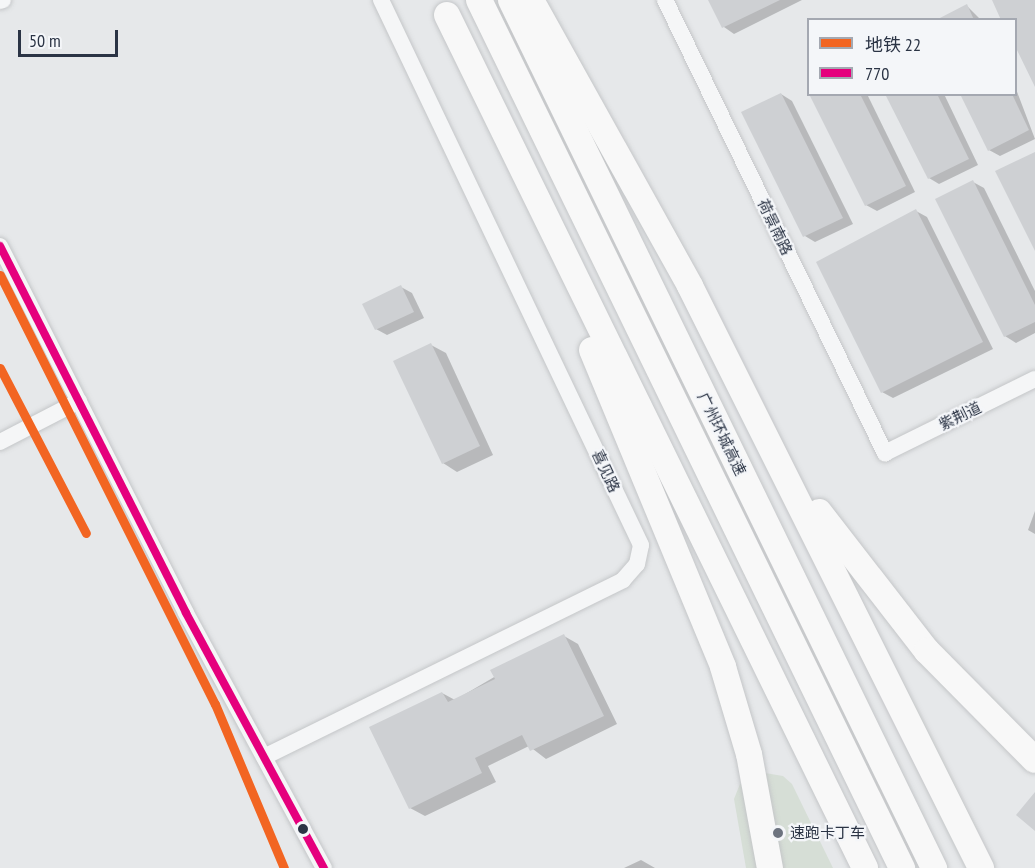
<!DOCTYPE html>
<html>
<head>
<meta charset="utf-8">
<style>
	body { margin:0 }
	#map { position:relative; width:1035px; height:868px; overflow:hidden; background:#e6e8ea; font-family:"PT Sans Narrow","Noto Sans SC",sans-serif }
	div>[style] { position:absolute }
	.green>* { inset:0; background:#d6ded6 }
	.shadow>* { inset:0; background:#0003 }
	.building>* { inset:0; background:#ced0d3 }
	.roads { filter:drop-shadow(0 0 2px #c4c6c8) drop-shadow(0 0 2px #c4c6c8) }
	.minor>* { height:16px; margin:-8px; padding:0 8px; transform-origin:8px; border-radius:8px; background:#f5f6f7 }
	.highway>* { height:26px; margin:-13px; padding:0 13px; transform-origin:13px; border-radius:13px; background:#f8f8f8 }
	.bus-1>* { height:8px; margin:-4px; padding:0 4px; transform-origin:4px; border-radius:4px; background:#e5007d }
	.metro-1>* { height:9px; margin:-4.5px; padding:0 4.5px; transform-origin:4.5px; border-radius:4.5px; background:#f26522 }
	.dots>* { width:16px; height:16px; translate:-50% -50%; box-sizing:border-box; border:3px solid #f4f6f9; border-radius:50% }
	span { translate:-50% -50%; white-space:nowrap; text-align:center; line-height:1.15; -webkit-text-stroke:4.5px #f4f6f9; paint-order:stroke }
	.street-label { font-size:15px; color:#2b3445 }
	.poi-label { font-size:15px; color:#2b3445 }
	.left { translate:0 -50%; text-align:left }
	.legend { position:absolute; left:807px; top:18px; width:210px; height:78px; box-sizing:border-box; background:#f4f6f9; border:2px solid #a4a8b1; margin:0; padding:8px 10px; list-style:none; font-size:18px; color:#2b3445 }
	.legend li { display:flex; align-items:center; gap:12px; height:30px }
	.legend b { width:30px; border:2px solid #a4a8b1 }
	.scale { position:absolute; left:18px; top:30px; width:100px; height:27px; box-sizing:border-box; border:3px solid #2b3445; border-top:0; padding-left:8px; font-size:18px; line-height:21px; white-space:nowrap; color:#2b3445; -webkit-text-stroke:4px #f4f6f9; paint-order:stroke }
</style>
</head>
<body>
<div id="map">
	<div class="green">
		<div style="clip-path:polygon(759px 772px,783px 776px,792px 784px,833px 868px,746px 868px,734px 799px,740px 784px)"></div>
	</div>
	<div class="shadow">
		<div style="clip-path:polygon(710px 0,802px 0,734px 34px,724px 27px)"></div>
		<div style="clip-path:polygon(967px 6px,981px 20px,940px 20px)"></div>
		<div style="clip-path:polygon(1016px 89px,1035px 139px,1000px 156px,989px 150px,962px 94px,1016px 94px)"></div>
		<div style="clip-path:polygon(781px 94px,792px 101px,853px 224px,815px 242px,805px 236px)"></div>
		<div style="clip-path:polygon(811px 94px,867px 94px,915px 192px,877px 211px,866px 205px)"></div>
		<div style="clip-path:polygon(887px 94px,944px 94px,978px 165px,939px 184px,929px 178px)"></div>
		<div style="clip-path:polygon(973px 182px,984px 188px,1035px 291px,1035px 333px,1016px 343px,1005px 336px)"></div>
		<div style="clip-path:polygon(916px 211px,927px 217px,993px 349px,893px 398px,882px 392px)"></div>
		<div style="clip-path:polygon(401px 287px,412px 293px,424px 318px,387px 335px,376px 329px)"></div>
		<div style="clip-path:polygon(431px 345px,446px 353px,493px 455px,457px 472px,443px 463px)"></div>
		<div style="clip-path:polygon(1035px 511px,1035px 534px,1028px 530px)"></div>
		<div style="clip-path:polygon(564px 636px,578px 644px,617px 724px,546px 759px,529px 746px,488px 766px,496px 782px,425px 816px,410px 808px,442px 693px,455px 700px)"></div>
		<div style="clip-path:polygon(641px 860px,655px 868px,624px 868px)"></div>
	</div>
	<div class="building">
		<div style="clip-path:polygon(708px 0,780px 0,722px 28px)"></div>
		<div style="clip-path:polygon(992px 0,1035px 0,1035px 87px,1016px 48px,1016px 20px,1001px 20px)"></div>
		<div style="clip-path:polygon(967px 4px,974px 20px,936px 20px)"></div>
		<div style="clip-path:polygon(781px 93px,843px 218px,803px 237px,741px 112px)"></div>
		<div style="clip-path:polygon(809px 94px,860px 94px,906px 186px,865px 206px)"></div>
		<div style="clip-path:polygon(885px 94px,937px 94px,969px 159px,928px 179px)"></div>
		<div style="clip-path:polygon(960px 94px,1012px 94px,1029px 130px,988px 151px)"></div>
		<div style="clip-path:polygon(1035px 152px,1035px 251px,995px 171px)"></div>
		<div style="clip-path:polygon(973px 180px,1035px 305px,1035px 322px,1004px 337px,935px 199px)"></div>
		<div style="clip-path:polygon(916px 209px,983px 342px,881px 393px,816px 262px)"></div>
		<div style="clip-path:polygon(401px 285px,414px 312px,375px 330px,362px 304px)"></div>
		<div style="clip-path:polygon(431px 343px,480px 446px,442px 464px,393px 361px)"></div>
		<div style="clip-path:polygon(564px 634px,604px 716px,530px 751px,522px 735px,475px 758px,482px 773px,409px 809px,369px 727px,442px 692px,448px 702px,495px 679px,490px 670px)"></div>
		<div style="clip-path:polygon(1035px 792px,1035px 831px,1016px 815px)"></div>
	</div>
	<div class="roads">
		<div class="minor">
			<div style="left:665px;top:0;width:504px;rotate:64.1deg"></div>
			<div style="left:885px;top:453px;width:167px;rotate:-26.3deg"></div>
			<div style="left:0;top:1px;width:3px;rotate:-18deg"></div>
			<div style="left:0;top:246px;width:411px;rotate:63.1deg"></div>
			<div style="left:186px;top:613px;width:290px;rotate:61.6deg"></div>
			<div style="left:0;top:442px;width:89px;rotate:-27.4deg"></div>
			<div style="left:264px;top:757px;width:400px;rotate:-26.2deg"></div>
			<div style="left:623px;top:580px;width:21px;rotate:-49deg"></div>
			<div style="left:637px;top:564px;width:19px;rotate:-78deg"></div>
			<div style="left:641px;top:545px;width:604px;rotate:-115.5deg"></div>
		</div>
		<div class="highway">
			<div style="left:479px;top:0;width:966px;rotate:64.02deg"></div>
			<div style="left:511px;top:0;width:966px;rotate:64.02deg"></div>
			<div style="left:531px;top:0;width:327px;rotate:60.9deg"></div>
			<div style="left:690px;top:286px;width:651px;rotate:63.43deg"></div>
			<div style="left:447px;top:15px;width:950px;rotate:63.89deg"></div>
			<div style="left:592px;top:350px;width:343px;rotate:67.5deg"></div>
			<div style="left:723px;top:667px;width:91px;rotate:73.4deg"></div>
			<div style="left:749px;top:754px;width:116px;rotate:79.6deg"></div>
			<div style="left:819px;top:512px;width:176px;rotate:52.2deg"></div>
			<div style="left:927px;top:651px;width:153px;rotate:45.3deg"></div>
		</div>
	</div>
	<div class="bus-1">
		<div style="left:0;top:246px;width:411px;rotate:63.1deg"></div>
		<div style="left:186px;top:613px;width:290px;rotate:61.6deg"></div>
	</div>
	<div class="metro-1">
		<div style="left:0;top:275px;width:480px;rotate:63.4deg"></div>
		<div style="left:215px;top:704px;width:178px;rotate:67.2deg"></div>
		<div style="left:0;top:368px;width:186px;rotate:62.5deg"></div>
	</div>
	<div class="dots">
		<div style="left:303px;top:829px;background:#2b3445"></div>
		<div style="left:778px;top:833px;background:#6c737f"></div>
	</div>
	<div class="street-label">
		<span style="left:775px;top:227px;rotate:64deg">荷景南路</span>
		<span style="left:960px;top:416px;rotate:-26deg">紫荆道</span>
		<span style="left:722px;top:434px;rotate:64deg">广州环城高速</span>
		<span style="left:606px;top:471px;rotate:65deg">喜见路</span>
	</div>
	<div class="poi-label">
		<span class="left" style="left:790px;top:833px">速跑卡丁车</span>
	</div>
	<ul class="legend">
	<li><b style="height:8px;background:#f26522"></b>地铁 22</li>
	<li><b style="height:8px;background:#e5007d"></b>770</li>
	</ul>
	<div class="scale">50 m</div>
</div>
</body>
</html>
